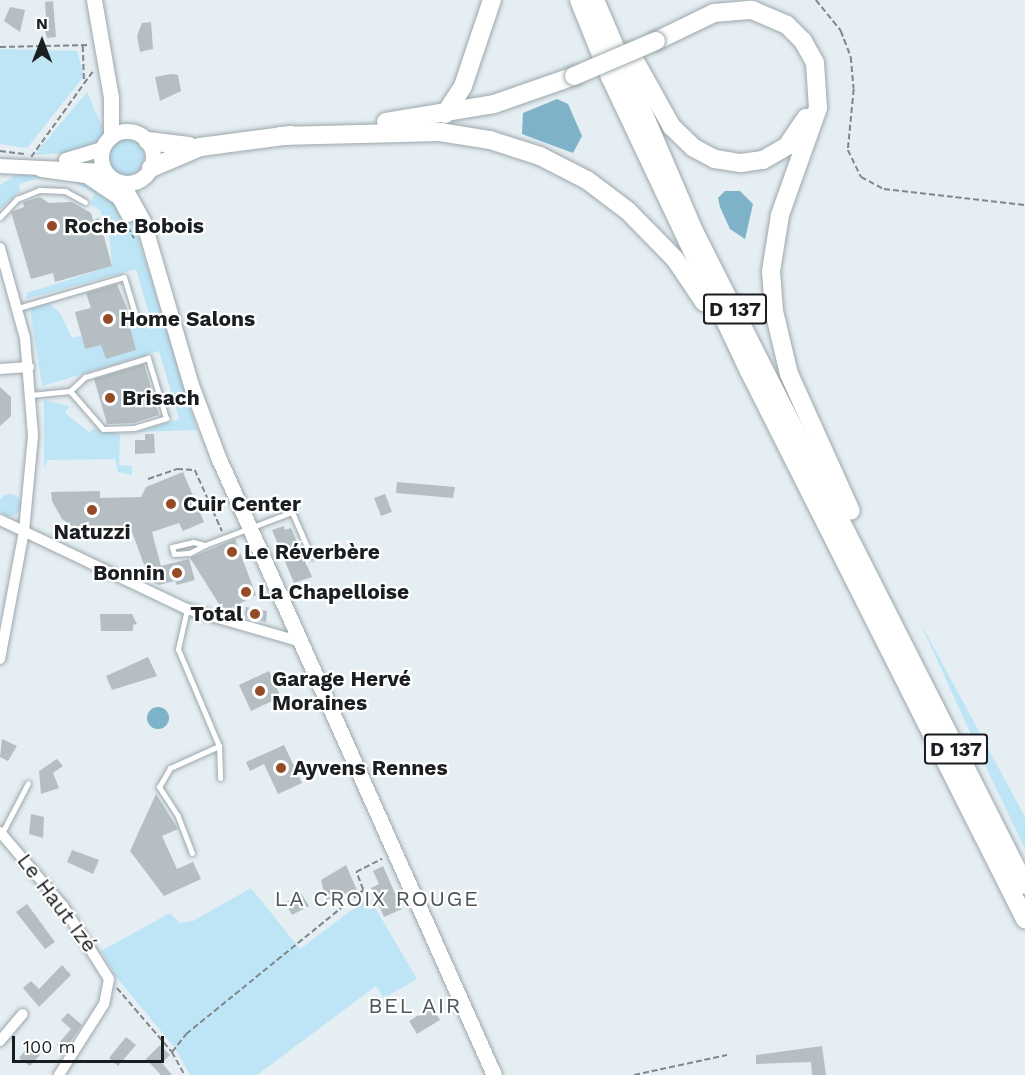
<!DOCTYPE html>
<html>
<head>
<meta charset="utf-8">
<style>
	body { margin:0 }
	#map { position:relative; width:1025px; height:1075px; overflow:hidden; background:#e4eef3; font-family:"Work Sans",sans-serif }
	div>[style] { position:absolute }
	.green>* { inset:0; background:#bde5f6 }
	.round { border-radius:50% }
	.water>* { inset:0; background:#7db2c8 }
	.building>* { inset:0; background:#b5bfc3 }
	.path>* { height:1.5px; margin-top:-0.75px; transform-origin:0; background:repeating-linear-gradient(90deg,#80878a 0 6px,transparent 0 9px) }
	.roads { filter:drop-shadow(0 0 2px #9da7ab) drop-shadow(0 0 2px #9da7ab) }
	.service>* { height:5px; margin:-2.5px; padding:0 2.5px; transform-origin:2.5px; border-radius:2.5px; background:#fff }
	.minor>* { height:10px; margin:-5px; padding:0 5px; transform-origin:5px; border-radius:5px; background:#fff }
	.tertiary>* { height:14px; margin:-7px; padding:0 7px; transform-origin:7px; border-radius:7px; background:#fff }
	.secondary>* { height:15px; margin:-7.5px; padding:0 7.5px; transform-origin:7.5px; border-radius:7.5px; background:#fff }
	.secondary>.ring { margin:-7.5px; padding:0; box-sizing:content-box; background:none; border:15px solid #fff; border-radius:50% }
	.trunk>* { height:18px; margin:-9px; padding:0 9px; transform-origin:9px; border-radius:9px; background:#fff }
	.bridges { filter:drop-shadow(0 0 2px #9da7ab) drop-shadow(0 0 2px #9da7ab) }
	.trunk-bridge>* { height:18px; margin:-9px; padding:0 9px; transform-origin:9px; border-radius:9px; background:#fff }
	.dots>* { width:16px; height:16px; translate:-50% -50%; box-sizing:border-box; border:3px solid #fff; border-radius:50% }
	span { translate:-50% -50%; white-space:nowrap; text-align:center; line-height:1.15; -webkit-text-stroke:4.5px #fff; paint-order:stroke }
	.shield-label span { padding:2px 4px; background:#fff; border:2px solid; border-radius:4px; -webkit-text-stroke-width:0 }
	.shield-label { font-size:20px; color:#1b1e20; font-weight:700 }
	.poi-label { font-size:21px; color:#1b1e20; font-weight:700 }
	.left { translate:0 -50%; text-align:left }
	.right { translate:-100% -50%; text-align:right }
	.street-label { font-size:21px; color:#1b1e20 }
	.neighbourhood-label { font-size:22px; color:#4f575b; letter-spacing:1.5px }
	.north { position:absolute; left:12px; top:12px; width:60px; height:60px; -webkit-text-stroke:4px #fff; paint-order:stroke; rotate:0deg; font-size:16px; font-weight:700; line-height:24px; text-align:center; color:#1b1e20 }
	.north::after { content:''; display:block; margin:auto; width:21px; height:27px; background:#1b1e20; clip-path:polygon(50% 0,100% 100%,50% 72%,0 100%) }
	.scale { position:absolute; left:12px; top:1036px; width:152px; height:27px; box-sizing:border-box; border:3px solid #1b1e20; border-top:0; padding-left:8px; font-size:18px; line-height:21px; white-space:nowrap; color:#1b1e20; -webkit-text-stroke:4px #fff; paint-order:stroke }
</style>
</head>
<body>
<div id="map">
	<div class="green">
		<div style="clip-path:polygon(0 49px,77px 51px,84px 76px,27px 148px,0 144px)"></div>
		<div style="clip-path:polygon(87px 92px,105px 133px,93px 148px,78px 152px,34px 155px)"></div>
		<div class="round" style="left:108px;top:139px;width:36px;height:36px"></div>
		<div style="clip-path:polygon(82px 170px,128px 205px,197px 430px,138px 432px,179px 419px,159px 351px,42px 386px,30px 309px,48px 303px,60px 313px,72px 338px,81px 336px,85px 349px,151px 321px,136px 269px,26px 299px,27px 293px,112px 266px,110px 240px,100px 210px,90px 204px,95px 194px,70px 180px,40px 178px,19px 184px,20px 191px,0 209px,0 185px,18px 174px)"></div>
		<div style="clip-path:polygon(44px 400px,69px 406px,65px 413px,90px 433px,93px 429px,120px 434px,119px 465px,132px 466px,132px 475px,118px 472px,115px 459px,48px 460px,44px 468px)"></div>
		<div class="round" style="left:-1px;top:494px;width:22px;height:22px"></div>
		<div style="clip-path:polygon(919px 620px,1025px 817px,1025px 849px,985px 765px)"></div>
		<div style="clip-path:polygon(251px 888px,300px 949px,369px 897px,417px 979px,384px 998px,376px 986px,257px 1075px,190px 1075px,175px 1048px,117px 978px,101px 951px,170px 913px,180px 923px,193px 921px)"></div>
	</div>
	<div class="water">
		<div style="clip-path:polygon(557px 99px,568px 104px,582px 136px,573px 153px,522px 134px,523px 113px)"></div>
		<div style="clip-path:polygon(725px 191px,740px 191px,753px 204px,745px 239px,730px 229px,720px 207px,718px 198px)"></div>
		<div class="round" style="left:147px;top:707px;width:22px;height:22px"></div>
	</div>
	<div class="building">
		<div style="clip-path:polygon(53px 1px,56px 37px,47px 38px,41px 17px,46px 17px,45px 2px)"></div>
		<div style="clip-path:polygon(10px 7px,25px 10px,20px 32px,4px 21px)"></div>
		<div style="clip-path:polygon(151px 22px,153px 49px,140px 52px,137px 36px,142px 23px)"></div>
		<div style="clip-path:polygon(171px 74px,178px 75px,181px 91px,160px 101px,155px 77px)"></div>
		<div style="clip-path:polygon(40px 197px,49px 203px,72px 202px,91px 213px,93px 220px,99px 218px,112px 266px,55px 282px,53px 273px,31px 279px,11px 212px,24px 207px,23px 202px)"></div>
		<div style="clip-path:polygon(117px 284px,134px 326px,130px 327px,136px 350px,106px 359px,101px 345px,85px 349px,75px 312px,91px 308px,86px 293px)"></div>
		<div style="clip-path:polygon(144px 364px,159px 415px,133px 423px,107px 424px,94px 379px)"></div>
		<div style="clip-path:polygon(0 387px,11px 397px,11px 416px,0 426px)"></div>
		<div style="clip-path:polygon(145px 434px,154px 434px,155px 453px,135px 454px,135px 440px,145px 440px)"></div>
		<div style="clip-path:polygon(183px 472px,204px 522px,183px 531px,179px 523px,152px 532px,161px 566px,189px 559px,195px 580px,177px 585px,175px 581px,159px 585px,150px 581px,132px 532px,79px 531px,62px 519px,52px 501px,51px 492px,100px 491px,100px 498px,141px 497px,146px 487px)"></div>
		<div style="clip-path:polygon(397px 482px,455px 487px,453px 498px,396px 493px)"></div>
		<div style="clip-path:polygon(385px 494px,392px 512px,381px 516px,374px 498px)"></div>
		<div style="clip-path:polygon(284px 526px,285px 530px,291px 528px,312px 577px,294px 583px,272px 530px)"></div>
		<div style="clip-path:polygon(235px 539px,256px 595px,224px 612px,190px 558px)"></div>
		<div style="clip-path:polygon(246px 607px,267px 611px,266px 622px,244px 617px)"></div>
		<div style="clip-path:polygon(100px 614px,132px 614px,137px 624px,133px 625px,133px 631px,101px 631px)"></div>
		<div style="clip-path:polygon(148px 657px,157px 676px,112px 690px,106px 676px)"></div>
		<div style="clip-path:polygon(269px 671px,281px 697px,251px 711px,239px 685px)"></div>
		<div style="clip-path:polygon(2px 739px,17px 746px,8px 761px,0 757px)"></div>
		<div style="clip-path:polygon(284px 745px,302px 783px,278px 794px,264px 764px,250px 771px,246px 762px)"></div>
		<div style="clip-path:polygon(57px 759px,63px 766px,53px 773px,59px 788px,41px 794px,39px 771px)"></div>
		<div style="clip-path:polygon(156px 794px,178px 829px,162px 836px,177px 869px,193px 862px,201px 879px,164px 896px,130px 851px)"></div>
		<div style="clip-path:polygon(31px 814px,44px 817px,43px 838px,29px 834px)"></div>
		<div style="clip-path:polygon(72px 850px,99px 860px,93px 874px,67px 862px)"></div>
		<div style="clip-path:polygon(346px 865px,357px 890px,326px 900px,321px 880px)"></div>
		<div style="clip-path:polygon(383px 866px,402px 909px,384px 917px,371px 888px,379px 884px,373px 871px)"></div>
		<div style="clip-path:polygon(301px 893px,309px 906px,292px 915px,285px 903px)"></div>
		<div style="clip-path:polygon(27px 904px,55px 942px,45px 949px,16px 912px)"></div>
		<div style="clip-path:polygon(62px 965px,71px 975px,39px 1007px,23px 988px,31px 981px,39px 989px)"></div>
		<div style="clip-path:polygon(432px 1007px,440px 1020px,417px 1034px,409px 1021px)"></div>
		<div style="clip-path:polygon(68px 1013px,82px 1025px,64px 1051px,57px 1045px,71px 1029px,61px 1020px)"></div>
		<div style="clip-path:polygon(126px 1037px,136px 1045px,118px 1066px,109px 1058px)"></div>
		<div style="clip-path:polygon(160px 1045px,170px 1055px,162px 1063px,172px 1075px,161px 1075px,146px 1059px)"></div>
		<div style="clip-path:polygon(29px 1046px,40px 1055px,30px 1066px,19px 1058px)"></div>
		<div style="clip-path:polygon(822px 1046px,826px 1075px,812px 1075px,811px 1062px,756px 1064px,756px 1055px)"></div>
	</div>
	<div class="path">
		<div style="left:816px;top:0;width:40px;rotate:51deg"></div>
		<div style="left:841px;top:31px;width:28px;rotate:69deg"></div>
		<div style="left:851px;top:57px;width:32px;rotate:85deg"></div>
		<div style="left:854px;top:89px;width:61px;rotate:95.6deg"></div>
		<div style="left:848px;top:150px;width:30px;rotate:64deg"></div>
		<div style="left:861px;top:177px;width:26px;rotate:28deg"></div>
		<div style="left:884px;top:189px;width:142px;rotate:6.5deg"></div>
		<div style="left:83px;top:46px;width:36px;rotate:88deg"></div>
		<div style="left:0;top:47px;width:89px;rotate:-1.3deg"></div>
		<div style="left:0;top:151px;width:24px;rotate:7deg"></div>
		<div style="left:31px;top:157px;width:106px;rotate:-54.2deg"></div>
		<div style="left:128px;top:227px;width:13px;rotate:61deg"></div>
		<div style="left:148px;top:479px;width:31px;rotate:-19deg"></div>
		<div style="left:177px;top:469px;width:18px;rotate:3deg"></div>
		<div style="left:195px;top:470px;width:67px;rotate:66.1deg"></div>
		<div style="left:117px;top:988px;width:84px;rotate:49.3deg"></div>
		<div style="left:172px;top:1052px;width:26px;rotate:61deg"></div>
		<div style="left:172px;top:1052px;width:23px;rotate:-52deg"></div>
		<div style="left:186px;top:1034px;width:228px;rotate:-39.1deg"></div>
		<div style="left:363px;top:890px;width:19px;rotate:-111deg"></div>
		<div style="left:356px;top:872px;width:29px;rotate:-27deg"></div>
		<div style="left:634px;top:1075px;width:95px;rotate:-12.1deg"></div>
	</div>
	<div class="roads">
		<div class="service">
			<div style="left:0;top:217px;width:25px;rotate:-47deg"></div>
			<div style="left:17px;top:199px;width:24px;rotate:-22deg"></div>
			<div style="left:39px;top:190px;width:26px;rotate:2deg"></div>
			<div style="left:65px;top:191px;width:23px;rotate:29deg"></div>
			<div style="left:18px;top:308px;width:110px;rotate:-16.3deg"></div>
			<div style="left:124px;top:277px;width:45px;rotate:73.2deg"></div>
			<div style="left:31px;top:395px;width:39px;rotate:-6deg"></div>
			<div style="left:70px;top:391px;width:50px;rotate:49deg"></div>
			<div style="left:103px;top:429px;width:31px;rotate:-2deg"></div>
			<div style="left:134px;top:428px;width:34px;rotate:-17deg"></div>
			<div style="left:166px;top:418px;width:63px;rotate:-106.7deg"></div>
			<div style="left:148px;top:358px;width:66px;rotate:163.2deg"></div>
			<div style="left:85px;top:377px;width:21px;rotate:137deg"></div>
			<div style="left:205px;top:545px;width:18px;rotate:153deg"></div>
			<div style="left:189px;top:553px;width:15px;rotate:176deg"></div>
			<div style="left:174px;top:554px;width:7px;rotate:-106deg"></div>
			<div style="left:172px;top:547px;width:22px;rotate:-13deg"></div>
			<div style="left:193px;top:542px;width:12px;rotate:14deg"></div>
			<div style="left:205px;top:545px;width:93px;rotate:-20.8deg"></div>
			<div style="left:292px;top:512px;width:48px;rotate:66.6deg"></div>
			<div style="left:187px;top:609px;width:41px;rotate:102.7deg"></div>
			<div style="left:178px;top:649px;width:105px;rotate:67.1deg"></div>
			<div style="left:219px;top:746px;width:32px;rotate:88deg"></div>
			<div style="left:2px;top:833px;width:56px;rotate:-62.5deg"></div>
			<div style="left:192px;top:853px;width:40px;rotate:-111deg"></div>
			<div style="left:178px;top:816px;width:35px;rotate:-123deg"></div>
			<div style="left:159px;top:787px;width:22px;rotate:-60deg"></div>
			<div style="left:170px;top:768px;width:54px;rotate:-24.2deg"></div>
		</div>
		<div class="minor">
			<div style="left:0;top:248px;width:93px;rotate:74.5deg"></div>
			<div style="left:25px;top:338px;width:98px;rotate:85.3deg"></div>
			<div style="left:33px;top:436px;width:95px;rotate:95.4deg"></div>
			<div style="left:24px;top:531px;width:130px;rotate:100.6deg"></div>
			<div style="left:0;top:369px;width:29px;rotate:-4deg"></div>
			<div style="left:0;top:520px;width:207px;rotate:25.5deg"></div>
			<div style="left:187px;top:609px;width:116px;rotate:16.1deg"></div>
			<div style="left:0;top:832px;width:97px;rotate:49.6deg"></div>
			<div style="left:63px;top:906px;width:86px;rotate:57.8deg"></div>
			<div style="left:109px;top:979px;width:25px;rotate:101deg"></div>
			<div style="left:104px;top:1004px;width:84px;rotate:122.4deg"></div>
			<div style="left:0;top:1041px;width:35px;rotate:-50deg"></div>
		</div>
		<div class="tertiary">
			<div style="left:66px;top:160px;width:37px;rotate:-17deg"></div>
			<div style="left:0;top:166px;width:104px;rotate:2.8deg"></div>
		</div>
		<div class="secondary">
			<div style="left:94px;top:0;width:98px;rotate:80.1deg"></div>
			<div style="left:111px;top:97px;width:40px;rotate:90deg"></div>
			<div class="ring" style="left:101px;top:131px;width:37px;height:37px"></div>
			<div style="left:41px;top:169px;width:45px;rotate:7.6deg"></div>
			<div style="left:86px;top:175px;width:40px;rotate:34deg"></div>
			<div style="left:119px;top:197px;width:19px;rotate:62deg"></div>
			<div style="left:122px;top:183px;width:43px;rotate:61.1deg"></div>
			<div style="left:143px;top:221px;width:171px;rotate:73.7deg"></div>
			<div style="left:191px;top:385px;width:77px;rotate:69.4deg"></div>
			<div style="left:218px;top:457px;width:677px;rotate:65.93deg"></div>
		</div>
		<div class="trunk">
			<div style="left:579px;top:0;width:83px;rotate:68.1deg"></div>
			<div style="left:610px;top:77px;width:325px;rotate:64.7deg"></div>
			<div style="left:749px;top:371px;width:614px;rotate:63.27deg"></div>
			<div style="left:595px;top:0;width:251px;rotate:66.8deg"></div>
			<div style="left:694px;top:231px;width:733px;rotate:63.16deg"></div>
			<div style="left:656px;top:41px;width:64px;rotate:-25.8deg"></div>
			<div style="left:714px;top:13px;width:38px;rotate:-5deg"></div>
			<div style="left:752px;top:10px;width:38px;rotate:23deg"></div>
			<div style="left:787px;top:25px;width:23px;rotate:45deg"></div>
			<div style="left:803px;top:41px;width:25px;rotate:61deg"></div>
			<div style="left:815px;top:63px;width:45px;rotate:86.2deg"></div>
			<div style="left:818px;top:108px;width:114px;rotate:109.6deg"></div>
			<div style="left:780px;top:215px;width:57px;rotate:99.1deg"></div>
			<div style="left:771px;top:271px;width:40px;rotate:85.7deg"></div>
			<div style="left:774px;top:311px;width:65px;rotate:76.6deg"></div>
			<div style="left:789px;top:374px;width:150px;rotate:65.7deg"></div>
			<div style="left:630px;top:52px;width:86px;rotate:60.8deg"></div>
			<div style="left:672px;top:127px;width:30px;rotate:44deg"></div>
			<div style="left:694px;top:148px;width:24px;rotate:28deg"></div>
			<div style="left:715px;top:159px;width:26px;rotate:9deg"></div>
			<div style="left:741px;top:163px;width:22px;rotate:-8deg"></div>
			<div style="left:763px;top:160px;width:28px;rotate:-30deg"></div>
			<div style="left:787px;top:146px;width:34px;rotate:-56deg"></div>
			<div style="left:445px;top:114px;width:33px;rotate:-57deg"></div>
			<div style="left:463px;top:86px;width:91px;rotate:-71.4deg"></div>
			<div style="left:386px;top:122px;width:109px;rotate:-9.5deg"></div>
			<div style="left:494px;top:104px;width:85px;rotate:-19.3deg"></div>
			<div style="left:280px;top:136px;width:160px;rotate:-1.4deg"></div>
			<div style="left:440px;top:132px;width:51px;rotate:9.1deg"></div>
			<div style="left:490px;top:140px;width:52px;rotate:17.7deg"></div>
			<div style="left:540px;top:156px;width:53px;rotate:27.1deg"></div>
			<div style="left:587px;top:180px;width:51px;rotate:37.1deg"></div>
			<div style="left:628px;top:211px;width:67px;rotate:45.6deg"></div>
			<div style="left:675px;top:259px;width:52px;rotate:56deg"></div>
			<div style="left:148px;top:141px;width:41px;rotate:7deg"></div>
			<div style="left:151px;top:168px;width:53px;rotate:-23.2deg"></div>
			<div style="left:200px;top:147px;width:92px;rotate:-7.5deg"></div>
		</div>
	</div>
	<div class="bridges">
		<div class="trunk-bridge">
			<div style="left:574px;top:76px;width:89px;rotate:-23.1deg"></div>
		</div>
	</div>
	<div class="dots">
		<div style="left:52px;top:226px;background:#934b28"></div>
		<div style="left:108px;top:319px;background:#934b28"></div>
		<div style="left:110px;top:398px;background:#934b28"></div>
		<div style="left:171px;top:504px;background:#934b28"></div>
		<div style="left:92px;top:510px;background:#934b28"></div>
		<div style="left:232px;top:552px;background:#934b28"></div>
		<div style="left:177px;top:573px;background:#934b28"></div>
		<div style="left:246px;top:592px;background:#934b28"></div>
		<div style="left:255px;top:614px;background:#934b28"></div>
		<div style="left:260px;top:691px;background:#934b28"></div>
		<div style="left:281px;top:768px;background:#934b28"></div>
	</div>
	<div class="shield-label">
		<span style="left:735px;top:309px">D 137</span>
		<span style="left:956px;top:749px">D 137</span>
	</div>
	<div class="poi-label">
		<span class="left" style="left:64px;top:226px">Roche Bobois</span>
		<span class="left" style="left:120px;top:319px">Home Salons</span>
		<span class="left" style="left:122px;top:398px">Brisach</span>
		<span class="left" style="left:183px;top:504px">Cuir Center</span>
		<span style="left:92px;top:532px">Natuzzi</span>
		<span class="left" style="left:244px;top:552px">Le Réverbère</span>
		<span class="right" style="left:165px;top:573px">Bonnin</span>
		<span class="left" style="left:258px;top:592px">La Chapelloise</span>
		<span class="right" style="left:243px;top:614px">Total</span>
		<span class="left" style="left:272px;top:691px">Garage Hervé<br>Moraines</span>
		<span class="left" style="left:293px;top:768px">Ayvens Rennes</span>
	</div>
	<div class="street-label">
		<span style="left:57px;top:903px;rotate:53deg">Le Haut Izé</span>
	</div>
	<div class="neighbourhood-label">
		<span style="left:377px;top:899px">LA CROIX ROUGE</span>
		<span style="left:415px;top:1006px">BEL AIR</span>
	</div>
	<div class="north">N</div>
	<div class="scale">100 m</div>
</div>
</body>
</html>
